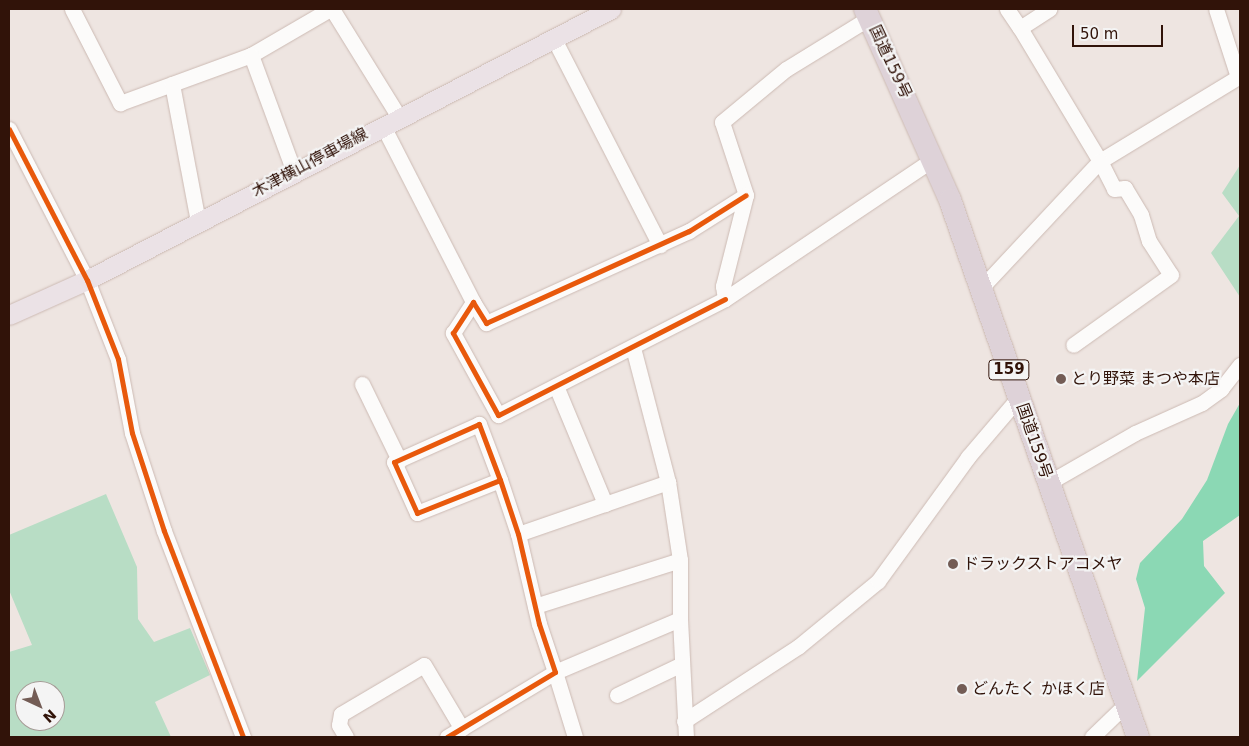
<!DOCTYPE html>
<html>
<head>
<meta charset="utf-8">
<style>
	body { margin:0 }
	#map { position:relative; width:1249px; height:746px; overflow:hidden; background:#eee5e1; font-family:"DejaVu Sans","Noto Sans JP",sans-serif }
	div>[style] { position:absolute }
	.green>* { inset:0; background:#b8ddc5 }
	.forest>* { inset:0; background:#8bd8b4 }
	.roads { filter:drop-shadow(0 0 1px #ccbab3) drop-shadow(0 0 1px #ccbab3) }
	.minor>* { height:15px; margin:-7.5px; padding:0 7.5px; transform-origin:7.5px; border-radius:7.5px; background:#fcfbfa }
	.major>* { height:19px; margin:-9.5px; padding:0 9.5px; transform-origin:9.5px; border-radius:9.5px; background:#ebe2e6 }
	.highway>* { height:22px; margin:-11px; padding:0 11px; transform-origin:11px; border-radius:11px; background:#ded2d8 }
	.cycleway>* { height:5px; margin:-2.5px; padding:0 2.5px; transform-origin:2.5px; border-radius:2.5px; background:#e8590c }
	.dots>* { width:14px; height:14px; translate:-50% -50%; box-sizing:border-box; border:2px solid #f4f4f4; border-radius:50% }
	span { translate:-50% -50%; white-space:nowrap; text-align:center; line-height:1.15; -webkit-text-stroke:4.5px #f4f4f4; paint-order:stroke }
	.shield-label span { padding:1px 4px; background:#f4f4f4; border:1px solid; border-radius:4px; -webkit-text-stroke-width:0 }
	.shield-label { font-size:15px; color:#311309; font-weight:700 }
	.street-label { font-size:16px; color:#311309 }
	.poi-label { font-size:16px; color:#311309 }
	.left { translate:0 -50%; text-align:left }
	.frame { position:absolute; inset:0; border:10px solid #311309; pointer-events:none }
	.north { position:absolute; left:15px; top:681px; width:50px; height:50px; box-sizing:border-box; background:#f4f4f4; border:1px solid #a69a96; border-radius:50%; rotate:137deg; font-size:14px; font-weight:700; line-height:20px; text-align:center; color:#311309 }
	.north::after { content:''; display:block; margin:auto; width:18px; height:22px; background:#735c55; clip-path:polygon(50% 0,100% 100%,50% 72%,0 100%) }
	.scale { position:absolute; left:1072px; top:25px; width:91px; height:22px; box-sizing:border-box; border:2px solid #311309; border-top:0; padding-left:6px; font-size:15px; line-height:18px; white-space:nowrap; color:#311309; -webkit-text-stroke:4px #f4f4f4; paint-order:stroke }
</style>
</head>
<body>
<div id="map">
	<div class="green">
		<div style="clip-path:polygon(1240px 165px,1240px 297px,1211px 253px,1239px 216px,1222px 193px)"></div>
		<div style="clip-path:polygon(evenodd,106px 494px,137px 567px,138px 619px,154px 642px,190px 628px,210px 675px,155px 702px,171px 737px,9px 737px,9px 652px,32px 645px,9px 590px,9px 535px,106px 494px,25px 691px,55px 691px,55px 721px,25px 721px,25px 691px)"></div>
	</div>
	<div class="forest">
		<div style="clip-path:polygon(1240px 403px,1240px 515px,1203px 541px,1204px 566px,1225px 593px,1137px 681px,1145px 608px,1136px 579px,1140px 563px,1182px 519px,1207px 480px,1228px 424px)"></div>
	</div>
	<div class="roads">
		<div class="minor">
			<div style="left:72px;top:9px;width:106px;rotate:62.9deg"></div>
			<div style="left:120px;top:103px;width:140px;rotate:-20.1deg"></div>
			<div style="left:251px;top:55px;width:91px;rotate:-30.2deg"></div>
			<div style="left:332px;top:9px;width:127px;rotate:58.2deg"></div>
			<div style="left:1007px;top:9px;width:23px;rotate:56deg"></div>
			<div style="left:1020px;top:28px;width:35px;rotate:-33deg"></div>
			<div style="left:869px;top:18px;width:97px;rotate:148.4deg"></div>
			<div style="left:786px;top:69px;width:83px;rotate:140.4deg"></div>
			<div style="left:722px;top:122px;width:77px;rotate:71.8deg"></div>
			<div style="left:746px;top:195px;width:94px;rotate:104.2deg"></div>
			<div style="left:723px;top:286px;width:13px;rotate:81deg"></div>
			<div style="left:725px;top:299px;width:251px;rotate:-33.9deg"></div>
			<div style="left:1020px;top:28px;width:155px;rotate:59deg"></div>
			<div style="left:1100px;top:161px;width:162px;rotate:-31.3deg"></div>
			<div style="left:1238px;top:77px;width:71px;rotate:-107.9deg"></div>
			<div style="left:554px;top:39px;width:232px;rotate:62.8deg"></div>
			<div style="left:251px;top:55px;width:125px;rotate:69.8deg"></div>
			<div style="left:172px;top:84px;width:140px;rotate:79.3deg"></div>
			<div style="left:383px;top:126px;width:198px;rotate:62.9deg"></div>
			<div style="left:9px;top:129px;width:170px;rotate:62.7deg"></div>
			<div style="left:87px;top:280px;width:85px;rotate:68.6deg"></div>
			<div style="left:118px;top:359px;width:75px;rotate:79.3deg"></div>
			<div style="left:132px;top:433px;width:103px;rotate:71.9deg"></div>
			<div style="left:164px;top:531px;width:221px;rotate:69deg"></div>
			<div style="left:981px;top:288px;width:174px;rotate:-46.9deg"></div>
			<div style="left:1100px;top:161px;width:31px;rotate:63deg"></div>
			<div style="left:1114px;top:189px;width:11px;rotate:-5deg"></div>
			<div style="left:1125px;top:188px;width:31px;rotate:59deg"></div>
			<div style="left:1141px;top:215px;width:27px;rotate:73deg"></div>
			<div style="left:1149px;top:241px;width:40px;rotate:57.1deg"></div>
			<div style="left:1171px;top:275px;width:120px;rotate:144.5deg"></div>
			<div style="left:725px;top:299px;width:255px;rotate:152.9deg"></div>
			<div style="left:498px;top:415px;width:94px;rotate:-118.8deg"></div>
			<div style="left:453px;top:333px;width:37px;rotate:-57deg"></div>
			<div style="left:473px;top:302px;width:25px;rotate:58deg"></div>
			<div style="left:486px;top:323px;width:223px;rotate:-24.4deg"></div>
			<div style="left:689px;top:231px;width:67px;rotate:-32.3deg"></div>
			<div style="left:362px;top:384px;width:85px;rotate:64deg"></div>
			<div style="left:556px;top:386px;width:128px;rotate:67.4deg"></div>
			<div style="left:1048px;top:483px;width:100px;rotate:-29.9deg"></div>
			<div style="left:1135px;top:433px;width:73px;rotate:-24.1deg"></div>
			<div style="left:1202px;top:403px;width:24px;rotate:-36deg"></div>
			<div style="left:1221px;top:389px;width:31px;rotate:-52deg"></div>
			<div style="left:518px;top:534px;width:159px;rotate:-19.1deg"></div>
			<div style="left:535px;top:606px;width:152px;rotate:-17.6deg"></div>
			<div style="left:680px;top:619px;width:118px;rotate:87.1deg"></div>
			<div style="left:617px;top:695px;width:72px;rotate:-25.5deg"></div>
			<div style="left:684px;top:721px;width:137px;rotate:-33.1deg"></div>
			<div style="left:799px;top:646px;width:102px;rotate:-39.4deg"></div>
			<div style="left:878px;top:581px;width:153px;rotate:-54deg"></div>
			<div style="left:968px;top:457px;width:79px;rotate:-49.6deg"></div>
			<div style="left:346px;top:737px;width:14px;rotate:-120deg"></div>
			<div style="left:339px;top:725px;width:11px;rotate:-80deg"></div>
			<div style="left:341px;top:714px;width:96px;rotate:-30.6deg"></div>
			<div style="left:424px;top:665px;width:74px;rotate:59.3deg"></div>
			<div style="left:447px;top:737px;width:126px;rotate:-31deg"></div>
			<div style="left:555px;top:672px;width:51px;rotate:-108.4deg"></div>
			<div style="left:539px;top:624px;width:92px;rotate:-103.1deg"></div>
			<div style="left:518px;top:534px;width:57px;rotate:-108.4deg"></div>
			<div style="left:500px;top:480px;width:60px;rotate:-110.6deg"></div>
			<div style="left:479px;top:424px;width:93px;rotate:155.9deg"></div>
			<div style="left:394px;top:462px;width:56px;rotate:65.7deg"></div>
			<div style="left:417px;top:513px;width:89px;rotate:-21.7deg"></div>
			<div style="left:575px;top:737px;width:68px;rotate:-107.1deg"></div>
			<div style="left:555px;top:672px;width:136px;rotate:-23deg"></div>
			<div style="left:680px;top:619px;width:59px;rotate:-90deg"></div>
			<div style="left:680px;top:560px;width:79px;rotate:-98.7deg"></div>
			<div style="left:668px;top:482px;width:138px;rotate:-104.6deg"></div>
			<div style="left:1092px;top:737px;width:47px;rotate:-44.1deg"></div>
		</div>
		<div class="major">
			<div style="left:9px;top:315px;width:85px;rotate:-24.2deg"></div>
			<div style="left:87px;top:280px;width:590px;rotate:-27.35deg"></div>
		</div>
		<div class="highway">
			<div style="left:865px;top:9px;width:209px;rotate:66deg"></div>
			<div style="left:950px;top:200px;width:569px;rotate:70.71deg"></div>
		</div>
	</div>
	<div class="cycleway">
		<div style="left:9px;top:129px;width:170px;rotate:62.7deg"></div>
		<div style="left:87px;top:280px;width:85px;rotate:68.6deg"></div>
		<div style="left:118px;top:359px;width:75px;rotate:79.3deg"></div>
		<div style="left:132px;top:433px;width:103px;rotate:71.9deg"></div>
		<div style="left:164px;top:531px;width:221px;rotate:69deg"></div>
		<div style="left:725px;top:299px;width:255px;rotate:152.9deg"></div>
		<div style="left:498px;top:415px;width:94px;rotate:-118.8deg"></div>
		<div style="left:453px;top:333px;width:37px;rotate:-57deg"></div>
		<div style="left:473px;top:302px;width:25px;rotate:58deg"></div>
		<div style="left:486px;top:323px;width:223px;rotate:-24.4deg"></div>
		<div style="left:689px;top:231px;width:67px;rotate:-32.3deg"></div>
		<div style="left:447px;top:737px;width:126px;rotate:-31deg"></div>
		<div style="left:555px;top:672px;width:51px;rotate:-108.4deg"></div>
		<div style="left:539px;top:624px;width:92px;rotate:-103.1deg"></div>
		<div style="left:518px;top:534px;width:57px;rotate:-108.4deg"></div>
		<div style="left:500px;top:480px;width:60px;rotate:-110.6deg"></div>
		<div style="left:479px;top:424px;width:93px;rotate:155.9deg"></div>
		<div style="left:394px;top:462px;width:56px;rotate:65.7deg"></div>
		<div style="left:417px;top:513px;width:89px;rotate:-21.7deg"></div>
	</div>
	<div class="dots">
		<div style="left:1061px;top:379px;background:#735c55"></div>
		<div style="left:953px;top:564px;background:#735c55"></div>
		<div style="left:962px;top:689px;background:#735c55"></div>
	</div>
	<div class="shield-label">
		<span style="left:1009px;top:370px">159</span>
	</div>
	<div class="street-label">
		<span style="left:890px;top:62px;rotate:65deg">国道159号</span>
		<span style="left:310px;top:163px;rotate:-28deg">木津横山停車場線</span>
		<span style="left:1034px;top:441px;rotate:71deg">国道159号</span>
	</div>
	<div class="poi-label">
		<span class="left" style="left:1071px;top:379px">とり野菜 まつや本店</span>
		<span class="left" style="left:963px;top:564px">ドラックストアコメヤ</span>
		<span class="left" style="left:972px;top:689px">どんたく かほく店</span>
	</div>
	<div class="frame"></div>
	<div class="north">N</div>
	<div class="scale">50 m</div>
</div>
</body>
</html>
